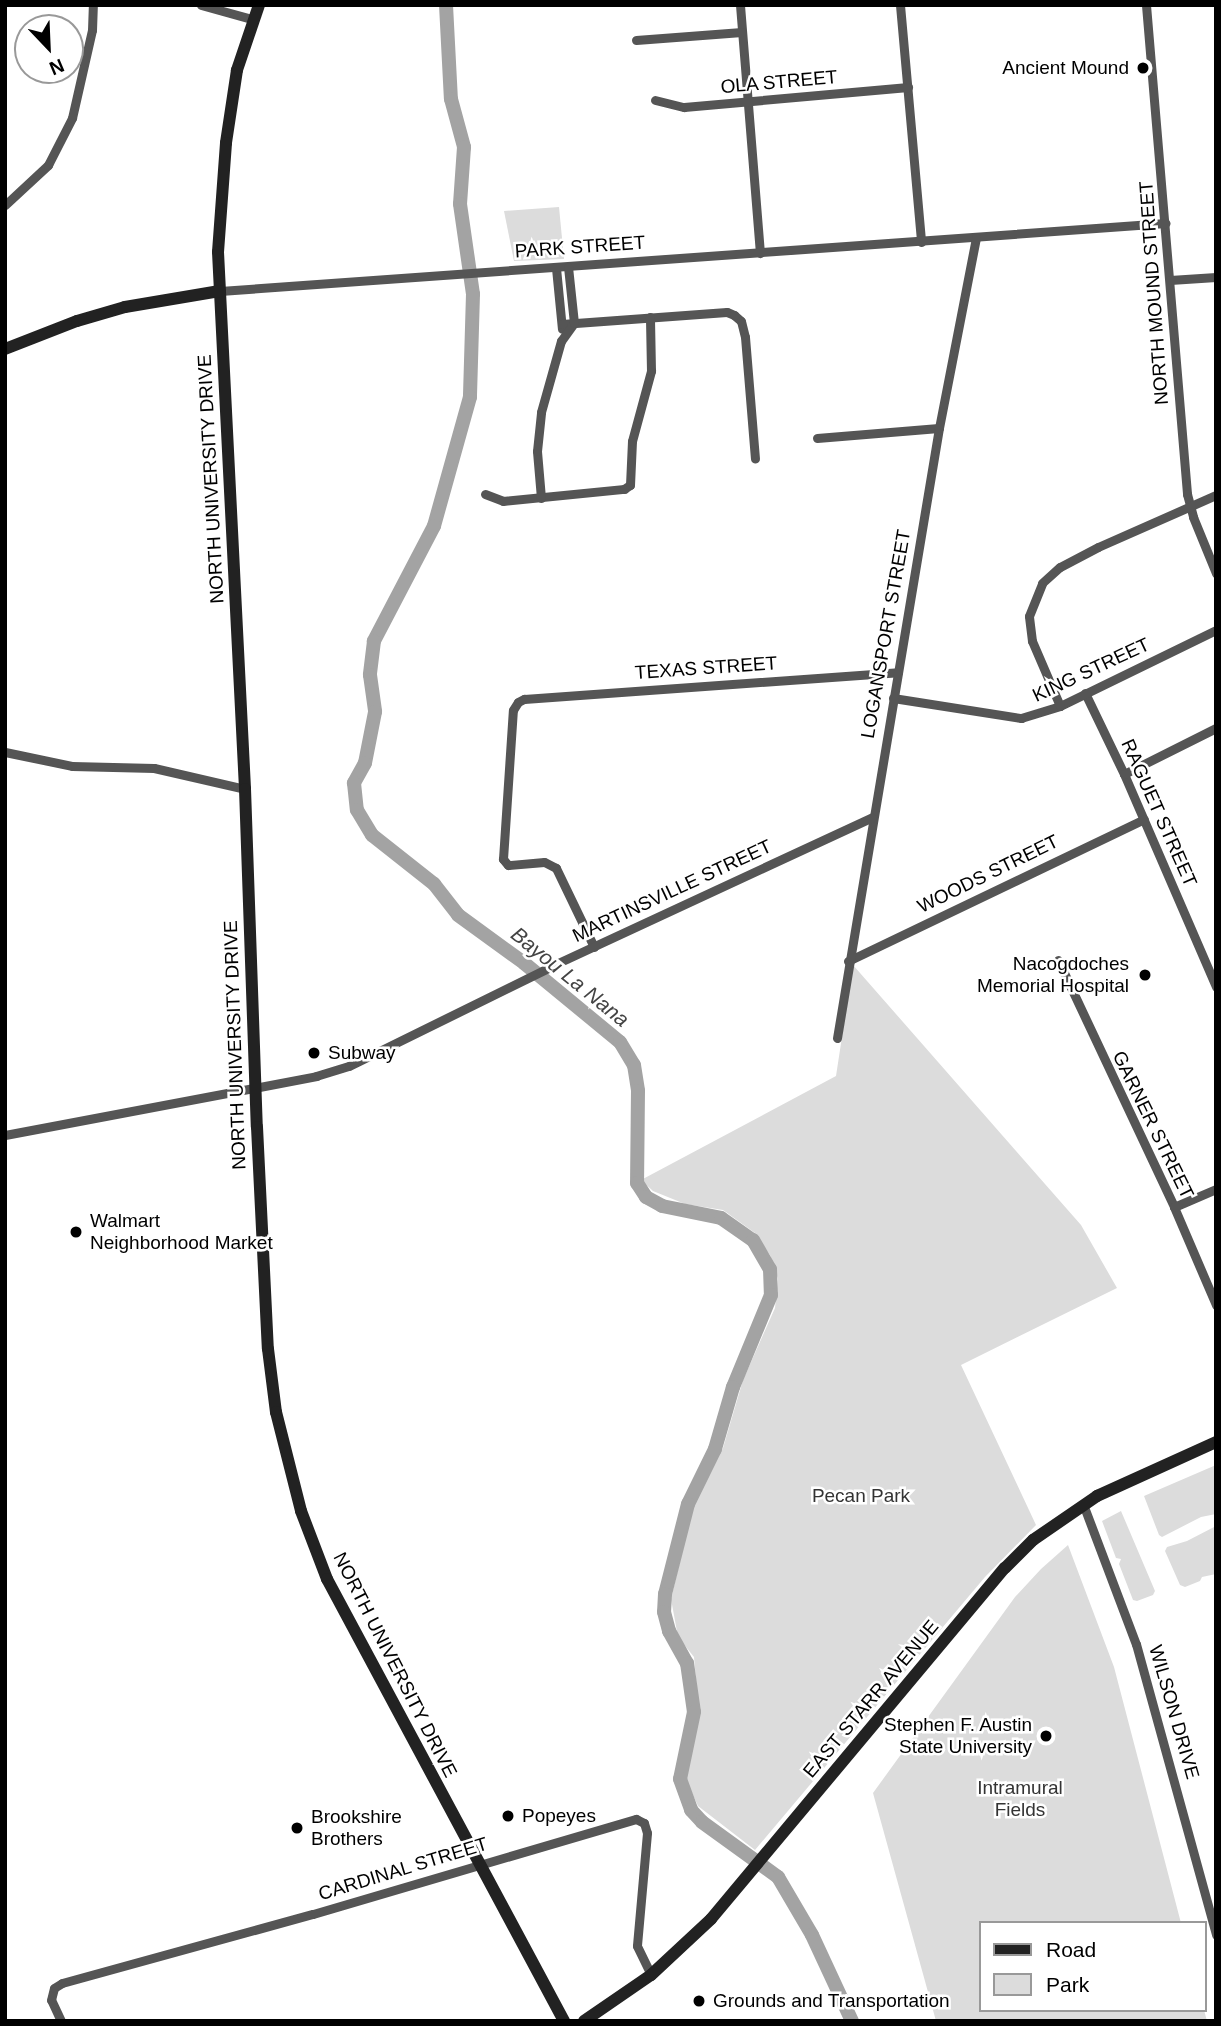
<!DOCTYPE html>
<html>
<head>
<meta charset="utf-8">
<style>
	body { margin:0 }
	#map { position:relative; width:1221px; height:2026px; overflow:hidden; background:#fff; font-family:Arial,sans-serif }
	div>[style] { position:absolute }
	.green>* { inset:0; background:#dcdcdc }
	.river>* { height:14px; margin:-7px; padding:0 7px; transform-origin:7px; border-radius:7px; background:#a3a3a3 }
	.street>* { height:9px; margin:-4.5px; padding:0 4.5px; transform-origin:4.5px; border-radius:4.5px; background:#555 }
	.secondary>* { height:12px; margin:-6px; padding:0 6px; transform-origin:6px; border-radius:6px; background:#222 }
	.dots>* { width:19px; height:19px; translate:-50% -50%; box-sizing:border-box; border:4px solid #fff; border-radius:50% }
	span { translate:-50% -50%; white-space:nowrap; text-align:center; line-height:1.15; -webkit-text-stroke:5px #fff; paint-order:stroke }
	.poi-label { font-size:19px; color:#000 }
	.right { translate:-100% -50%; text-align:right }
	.left { translate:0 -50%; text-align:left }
	.street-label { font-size:19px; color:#000 }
	.park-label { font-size:19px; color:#333 }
	.water-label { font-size:21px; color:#444; font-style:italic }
	.frame { position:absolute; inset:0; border:7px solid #000; pointer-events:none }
	.legend { position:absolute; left:979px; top:1921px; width:228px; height:91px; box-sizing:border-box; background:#fff; border:2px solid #999; margin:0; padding:9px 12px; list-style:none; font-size:21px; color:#000 }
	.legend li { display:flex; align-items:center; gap:14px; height:35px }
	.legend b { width:35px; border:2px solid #999 }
	.north { position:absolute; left:14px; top:14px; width:70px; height:70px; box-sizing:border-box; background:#fff; border:2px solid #999; border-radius:50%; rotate:157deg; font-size:19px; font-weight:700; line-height:28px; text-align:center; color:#000 }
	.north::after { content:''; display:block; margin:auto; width:24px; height:32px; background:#000; clip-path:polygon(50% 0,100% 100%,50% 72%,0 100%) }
</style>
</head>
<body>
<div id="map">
	<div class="green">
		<div style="clip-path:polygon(559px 207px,564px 259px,514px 261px,504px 211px)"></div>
		<div style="clip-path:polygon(853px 965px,1081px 1225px,1117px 1288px,961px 1365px,1036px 1525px,985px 1577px,755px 1850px,698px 1806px,687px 1782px,686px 1773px,699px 1713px,694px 1657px,678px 1637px,671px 1599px,684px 1544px,685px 1528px,694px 1502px,723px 1448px,743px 1380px,775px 1308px,778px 1279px,770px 1255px,755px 1233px,723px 1210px,685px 1204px,653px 1191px,641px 1180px,836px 1076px)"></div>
		<div style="clip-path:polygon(1216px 1465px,1216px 1514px,1201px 1517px,1162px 1537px,1159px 1535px,1144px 1496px)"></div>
		<div style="clip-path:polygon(1121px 1511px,1155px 1591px,1153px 1595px,1137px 1601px,1133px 1600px,1119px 1564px,1121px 1559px,1116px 1558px,1102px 1521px)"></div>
		<div style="clip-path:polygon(1216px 1526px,1216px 1574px,1202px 1577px,1200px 1581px,1185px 1587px,1180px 1585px,1165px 1551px,1167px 1547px,1187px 1541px)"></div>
		<div style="clip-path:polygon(1068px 1545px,1114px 1667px,1181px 1923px,981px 1923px,981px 2010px,1204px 2010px,1207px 2021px,936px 2021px,873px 1793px,1015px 1597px,1041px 1569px)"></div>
	</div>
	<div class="river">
		<div style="left:446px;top:5px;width:94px;rotate:87deg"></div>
		<div style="left:451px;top:99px;width:50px;rotate:74.8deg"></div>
		<div style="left:464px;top:147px;width:57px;rotate:94deg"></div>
		<div style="left:460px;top:204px;width:91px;rotate:81.8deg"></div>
		<div style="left:473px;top:294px;width:103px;rotate:91.7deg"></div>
		<div style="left:470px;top:397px;width:134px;rotate:105.6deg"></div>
		<div style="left:434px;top:526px;width:130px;rotate:117.6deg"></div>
		<div style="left:374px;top:641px;width:34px;rotate:97deg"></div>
		<div style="left:370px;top:675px;width:37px;rotate:82deg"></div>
		<div style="left:375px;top:712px;width:52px;rotate:101.1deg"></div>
		<div style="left:365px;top:763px;width:23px;rotate:119deg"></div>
		<div style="left:354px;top:783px;width:27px;rotate:84deg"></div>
		<div style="left:357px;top:810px;width:29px;rotate:59deg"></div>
		<div style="left:372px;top:835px;width:79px;rotate:38.3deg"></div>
		<div style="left:434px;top:884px;width:39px;rotate:52deg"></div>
		<div style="left:458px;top:915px;width:82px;rotate:36deg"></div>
		<div style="left:524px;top:963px;width:124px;rotate:39.5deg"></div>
		<div style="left:620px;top:1042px;width:27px;rotate:59deg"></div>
		<div style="left:634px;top:1065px;width:26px;rotate:81deg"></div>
		<div style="left:638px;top:1091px;width:92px;rotate:90.6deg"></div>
		<div style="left:637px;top:1183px;width:17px;rotate:57deg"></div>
		<div style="left:646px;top:1197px;width:18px;rotate:29deg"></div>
		<div style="left:662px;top:1206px;width:60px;rotate:11.5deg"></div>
		<div style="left:721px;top:1218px;width:39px;rotate:35deg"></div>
		<div style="left:753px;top:1240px;width:34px;rotate:60deg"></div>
		<div style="left:770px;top:1269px;width:26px;rotate:88deg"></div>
		<div style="left:771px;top:1295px;width:100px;rotate:112.4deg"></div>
		<div style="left:733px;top:1387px;width:65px;rotate:106.2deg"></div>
		<div style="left:715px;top:1449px;width:61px;rotate:116.1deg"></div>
		<div style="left:688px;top:1504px;width:93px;rotate:104.3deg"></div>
		<div style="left:665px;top:1594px;width:18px;rotate:93deg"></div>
		<div style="left:664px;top:1612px;width:20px;rotate:75deg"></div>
		<div style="left:669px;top:1631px;width:37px;rotate:61deg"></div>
		<div style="left:687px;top:1663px;width:49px;rotate:81.9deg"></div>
		<div style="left:694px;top:1712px;width:68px;rotate:101.8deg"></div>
		<div style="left:680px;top:1779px;width:33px;rotate:70deg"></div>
		<div style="left:691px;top:1810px;width:16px;rotate:47deg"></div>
		<div style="left:702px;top:1822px;width:94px;rotate:35.9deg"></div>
		<div style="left:778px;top:1877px;width:67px;rotate:59.6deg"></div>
		<div style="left:812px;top:1935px;width:95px;rotate:65.1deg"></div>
	</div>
	<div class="street">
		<div style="left:201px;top:5px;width:53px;rotate:15.4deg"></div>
		<div style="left:740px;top:5px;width:249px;rotate:85.4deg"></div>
		<div style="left:900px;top:5px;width:238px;rotate:84.9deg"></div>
		<div style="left:1146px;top:5px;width:491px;rotate:85.2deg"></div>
		<div style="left:1187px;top:494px;width:24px;rotate:75deg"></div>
		<div style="left:1193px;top:517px;width:61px;rotate:67.7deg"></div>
		<div style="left:636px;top:40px;width:106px;rotate:-4.3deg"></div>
		<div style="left:655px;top:100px;width:30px;rotate:14deg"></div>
		<div style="left:684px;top:107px;width:225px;rotate:-5.1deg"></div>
		<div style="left:5px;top:205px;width:59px;rotate:-42.9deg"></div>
		<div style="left:48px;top:165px;width:53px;rotate:-62.9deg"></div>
		<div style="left:72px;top:118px;width:90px;rotate:-77.2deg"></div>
		<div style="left:92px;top:30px;width:25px;rotate:-88deg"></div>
		<div style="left:556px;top:268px;width:61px;rotate:84.4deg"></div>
		<div style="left:1170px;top:280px;width:46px;rotate:-3.7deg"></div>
		<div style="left:220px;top:291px;width:948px;rotate:-4.11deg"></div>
		<div style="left:562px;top:324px;width:165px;rotate:-4.2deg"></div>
		<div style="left:727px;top:312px;width:8px;rotate:23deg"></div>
		<div style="left:734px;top:315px;width:9px;rotate:41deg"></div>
		<div style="left:741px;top:321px;width:16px;rotate:76deg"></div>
		<div style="left:745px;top:337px;width:122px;rotate:85.3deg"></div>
		<div style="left:817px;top:438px;width:122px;rotate:-4.7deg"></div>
		<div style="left:485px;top:494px;width:19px;rotate:21deg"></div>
		<div style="left:503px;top:501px;width:122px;rotate:-5.7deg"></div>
		<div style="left:624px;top:489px;width:7px;rotate:-34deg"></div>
		<div style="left:630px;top:485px;width:44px;rotate:-87.4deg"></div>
		<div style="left:632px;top:441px;width:73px;rotate:-74.8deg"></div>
		<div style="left:651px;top:371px;width:54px;rotate:-91.1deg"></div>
		<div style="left:541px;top:498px;width:47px;rotate:-94.9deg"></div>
		<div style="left:537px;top:451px;width:39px;rotate:-84deg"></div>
		<div style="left:541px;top:412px;width:74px;rotate:-74.3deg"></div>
		<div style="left:561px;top:341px;width:22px;rotate:-54deg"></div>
		<div style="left:574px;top:323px;width:56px;rotate:-96.1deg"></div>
		<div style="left:1085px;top:693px;width:90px;rotate:64.3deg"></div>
		<div style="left:1124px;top:774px;width:232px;rotate:66.6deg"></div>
		<div style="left:893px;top:698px;width:130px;rotate:8.9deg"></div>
		<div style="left:1021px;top:718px;width:41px;rotate:-17.1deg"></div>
		<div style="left:1060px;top:706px;width:174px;rotate:-26deg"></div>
		<div style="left:1060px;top:706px;width:71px;rotate:-113.3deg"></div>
		<div style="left:1032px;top:641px;width:25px;rotate:-97deg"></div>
		<div style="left:1029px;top:616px;width:35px;rotate:-68deg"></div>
		<div style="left:1042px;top:583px;width:24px;rotate:-42deg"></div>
		<div style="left:1060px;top:567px;width:43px;rotate:-27.8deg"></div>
		<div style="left:1098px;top:547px;width:129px;rotate:-23.8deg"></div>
		<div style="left:5px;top:752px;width:68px;rotate:11.8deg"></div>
		<div style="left:72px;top:766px;width:82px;rotate:1.4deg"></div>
		<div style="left:154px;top:768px;width:93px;rotate:13deg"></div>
		<div style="left:1124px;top:774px;width:103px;rotate:-26.6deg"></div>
		<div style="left:594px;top:947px;width:88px;rotate:-115.7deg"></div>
		<div style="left:556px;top:868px;width:13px;rotate:-153deg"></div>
		<div style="left:544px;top:862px;width:36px;rotate:175deg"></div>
		<div style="left:508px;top:865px;width:8px;rotate:-130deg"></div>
		<div style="left:503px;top:859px;width:149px;rotate:-86.2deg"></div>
		<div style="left:513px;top:710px;width:9px;rotate:-58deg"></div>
		<div style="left:518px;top:702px;width:7px;rotate:-27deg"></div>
		<div style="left:524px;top:699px;width:375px;rotate:-4.1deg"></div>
		<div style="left:1058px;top:960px;width:273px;rotate:64.8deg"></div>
		<div style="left:1174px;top:1207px;width:107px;rotate:66.8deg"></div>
		<div style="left:848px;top:961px;width:328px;rotate:-25.6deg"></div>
		<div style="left:837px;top:1038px;width:618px;rotate:-80.51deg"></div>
		<div style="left:939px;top:428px;width:194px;rotate:-79deg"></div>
		<div style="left:5px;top:1135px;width:317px;rotate:-10.7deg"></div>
		<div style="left:316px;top:1076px;width:34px;rotate:-17deg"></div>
		<div style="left:349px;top:1066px;width:233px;rotate:-26.2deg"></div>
		<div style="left:558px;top:963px;width:346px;rotate:-24.9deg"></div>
		<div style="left:1174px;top:1207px;width:46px;rotate:-23.2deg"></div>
		<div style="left:1083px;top:1504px;width:150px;rotate:69.3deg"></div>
		<div style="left:1136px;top:1644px;width:302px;rotate:74.6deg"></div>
		<div style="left:61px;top:2021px;width:23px;rotate:-115deg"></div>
		<div style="left:51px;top:2000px;width:12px;rotate:-76deg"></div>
		<div style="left:54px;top:1988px;width:9px;rotate:-32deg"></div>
		<div style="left:62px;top:1983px;width:260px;rotate:-15.4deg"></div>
		<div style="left:313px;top:1914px;width:337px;rotate:-16.4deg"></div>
		<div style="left:636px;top:1819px;width:9px;rotate:27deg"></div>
		<div style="left:644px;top:1823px;width:10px;rotate:73deg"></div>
		<div style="left:647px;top:1833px;width:113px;rotate:95.1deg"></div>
		<div style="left:637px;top:1946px;width:32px;rotate:64deg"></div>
	</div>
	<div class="secondary">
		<div style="left:259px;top:5px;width:69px;rotate:108.7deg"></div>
		<div style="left:237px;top:70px;width:74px;rotate:98.6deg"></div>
		<div style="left:226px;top:143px;width:109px;rotate:94.2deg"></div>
		<div style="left:218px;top:252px;width:538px;rotate:87.12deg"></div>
		<div style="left:245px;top:789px;width:338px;rotate:88deg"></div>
		<div style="left:257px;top:1127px;width:222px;rotate:87.2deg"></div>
		<div style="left:268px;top:1349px;width:64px;rotate:82.8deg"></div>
		<div style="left:276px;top:1412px;width:102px;rotate:75.8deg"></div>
		<div style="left:301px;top:1511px;width:73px;rotate:69.1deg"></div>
		<div style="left:327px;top:1579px;width:502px;rotate:61.8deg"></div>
		<div style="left:5px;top:349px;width:77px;rotate:-21.3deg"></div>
		<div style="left:77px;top:321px;width:50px;rotate:-16.3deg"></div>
		<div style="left:125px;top:307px;width:96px;rotate:-9.6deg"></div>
		<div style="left:584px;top:2021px;width:81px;rotate:-34.5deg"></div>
		<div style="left:651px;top:1975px;width:82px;rotate:-43deg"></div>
		<div style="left:711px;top:1919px;width:458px;rotate:-50.1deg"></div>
		<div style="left:1005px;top:1568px;width:40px;rotate:-45deg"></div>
		<div style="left:1033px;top:1540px;width:78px;rotate:-34.5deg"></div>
		<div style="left:1097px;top:1496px;width:131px;rotate:-24.4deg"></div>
	</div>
	<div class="dots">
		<div style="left:1143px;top:68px;background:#000"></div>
		<div style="left:1145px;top:975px;background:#000"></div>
		<div style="left:314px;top:1053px;background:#000"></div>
		<div style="left:76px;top:1232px;background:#000"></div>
		<div style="left:1046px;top:1736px;background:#000"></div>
		<div style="left:508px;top:1816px;background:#000"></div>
		<div style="left:297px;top:1828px;background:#000"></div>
		<div style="left:699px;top:2001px;background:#000"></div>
	</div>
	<div class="poi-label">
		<span class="right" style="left:1129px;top:68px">Ancient Mound</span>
		<span class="right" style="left:1129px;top:975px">Nacogdoches<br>Memorial Hospital</span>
		<span class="left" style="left:328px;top:1053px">Subway</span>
		<span class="left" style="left:90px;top:1232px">Walmart<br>Neighborhood Market</span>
		<span class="right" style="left:1032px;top:1736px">Stephen F. Austin<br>State University</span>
		<span class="left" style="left:522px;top:1816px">Popeyes</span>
		<span class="left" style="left:311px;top:1828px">Brookshire<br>Brothers</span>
		<span class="left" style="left:713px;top:2001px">Grounds and Transportation</span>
	</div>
	<div class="street-label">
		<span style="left:779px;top:82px;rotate:-5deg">OLA STREET</span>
		<span style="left:580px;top:247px;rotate:-4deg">PARK STREET</span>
		<span style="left:1154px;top:293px;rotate:-94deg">NORTH MOUND STREET</span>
		<span style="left:211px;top:479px;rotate:-93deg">NORTH UNIVERSITY DRIVE</span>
		<span style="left:886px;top:634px;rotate:-80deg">LOGANSPORT STREET</span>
		<span style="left:706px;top:668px;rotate:-4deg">TEXAS STREET</span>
		<span style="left:1091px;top:670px;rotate:-25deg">KING STREET</span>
		<span style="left:1159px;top:813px;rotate:66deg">RAGUET STREET</span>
		<span style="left:988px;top:874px;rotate:-26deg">WOODS STREET</span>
		<span style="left:672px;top:891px;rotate:-25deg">MARTINSVILLE STREET</span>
		<span style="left:235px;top:1045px;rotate:-92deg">NORTH UNIVERSITY DRIVE</span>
		<span style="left:1153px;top:1125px;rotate:64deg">GARNER STREET</span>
		<span style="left:395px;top:1665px;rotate:63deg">NORTH UNIVERSITY DRIVE</span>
		<span style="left:871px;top:1699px;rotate:-50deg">EAST STARR AVENUE</span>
		<span style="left:1174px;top:1712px;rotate:74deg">WILSON DRIVE</span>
		<span style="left:403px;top:1869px;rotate:-17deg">CARDINAL STREET</span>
	</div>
	<div class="park-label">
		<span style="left:861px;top:1496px">Pecan Park</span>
		<span style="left:1020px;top:1799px">Intramural<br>Fields</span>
	</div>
	<div class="water-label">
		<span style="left:570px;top:977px;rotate:39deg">Bayou La Nana</span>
	</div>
	<div class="frame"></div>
	<ul class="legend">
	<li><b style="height:9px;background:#222"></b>Road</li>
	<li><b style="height:19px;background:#dcdcdc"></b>Park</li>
	</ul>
	<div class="north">N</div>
</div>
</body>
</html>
